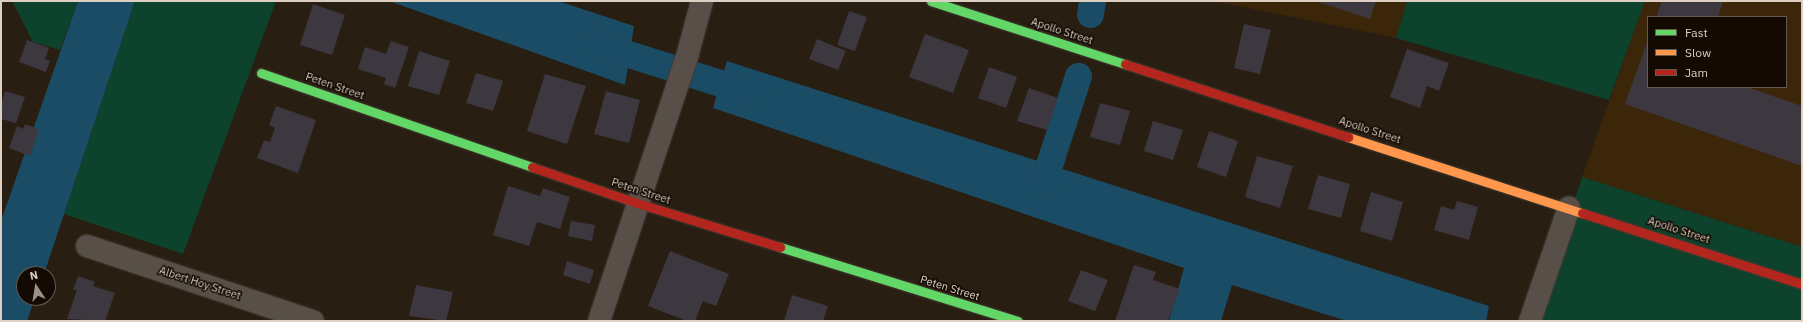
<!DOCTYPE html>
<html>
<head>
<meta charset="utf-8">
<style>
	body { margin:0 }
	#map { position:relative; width:1803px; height:322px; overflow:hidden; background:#281e12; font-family:"IBM Plex Sans",sans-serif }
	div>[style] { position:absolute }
	.built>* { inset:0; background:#3b2609 }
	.green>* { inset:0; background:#0d422c }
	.water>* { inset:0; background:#1b4c65 }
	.canal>* { height:27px; margin:-13.5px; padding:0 13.5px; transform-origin:13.5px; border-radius:13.5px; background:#1b4c65 }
	.building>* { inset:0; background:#3d3740 }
	.roads { filter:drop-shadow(0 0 1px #423a31) drop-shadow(0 0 1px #423a31) }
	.street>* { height:22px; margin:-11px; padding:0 11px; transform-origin:11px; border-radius:11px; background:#585048 }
	.fast>* { height:9px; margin:-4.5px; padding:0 4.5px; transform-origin:4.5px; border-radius:4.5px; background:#63d668 }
	.slow>* { height:9px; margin:-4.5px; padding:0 4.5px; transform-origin:4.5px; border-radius:4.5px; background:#ff974d }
	.jam>* { height:9px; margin:-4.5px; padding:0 4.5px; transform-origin:4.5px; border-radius:4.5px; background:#b3261e }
	span { translate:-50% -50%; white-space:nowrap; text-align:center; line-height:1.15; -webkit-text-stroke:3px #130b03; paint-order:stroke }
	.street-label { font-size:11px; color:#ddd0c3 }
	.frame { position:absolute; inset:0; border:2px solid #ddd0c3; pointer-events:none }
	.legend { position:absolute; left:1647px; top:16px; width:140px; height:72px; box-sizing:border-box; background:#130b03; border:1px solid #645a50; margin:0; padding:5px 7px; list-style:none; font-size:12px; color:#ddd0c3 }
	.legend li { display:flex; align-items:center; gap:8px; height:20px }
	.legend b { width:20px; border:1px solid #645a50 }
	.north { position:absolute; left:16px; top:266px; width:40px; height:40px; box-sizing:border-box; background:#130b03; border:1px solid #645a50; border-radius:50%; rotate:348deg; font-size:11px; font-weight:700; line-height:16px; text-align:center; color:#ddd0c3 }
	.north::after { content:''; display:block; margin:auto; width:14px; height:18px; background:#9e9285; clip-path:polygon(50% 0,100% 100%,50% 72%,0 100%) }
</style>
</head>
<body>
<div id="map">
	<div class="built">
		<div style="clip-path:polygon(1214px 1px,1407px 1px,1396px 38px)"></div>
		<div style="clip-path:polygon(evenodd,1645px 1px,1802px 1px,1802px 247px,1582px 177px,1645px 1px,1648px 17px,1786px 17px,1786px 87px,1648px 87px,1648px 17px)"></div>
	</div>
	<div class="green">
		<div style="clip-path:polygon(12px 1px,78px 1px,60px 50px,33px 42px)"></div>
		<div style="clip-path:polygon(135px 1px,276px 1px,183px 254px,64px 214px)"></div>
		<div style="clip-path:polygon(1407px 1px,1645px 1px,1609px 100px,1396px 38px)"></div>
		<div style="clip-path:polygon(1582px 177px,1802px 247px,1802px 321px,1536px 321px)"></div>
	</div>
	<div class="water">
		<div style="clip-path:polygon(78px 1px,135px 1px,44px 274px,24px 274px,24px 298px,35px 298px,27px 321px,1px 321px,1px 221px)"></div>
		<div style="clip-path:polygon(389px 1px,558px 1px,634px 26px,625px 85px)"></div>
		<div style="clip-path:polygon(727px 61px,1489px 306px,1486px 321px,1347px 321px,1232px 285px,1221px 321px,1169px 321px,1184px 268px,713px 108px)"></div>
	</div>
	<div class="canal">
		<div style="left:1090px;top:14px;width:13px;rotate:-81deg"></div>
		<div style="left:594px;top:43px;width:169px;rotate:17.6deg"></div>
		<div style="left:1042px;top:186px;width:116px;rotate:-71.9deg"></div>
	</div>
	<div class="building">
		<div style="clip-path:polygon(1316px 1px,1376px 1px,1370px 19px)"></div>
		<div style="clip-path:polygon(1662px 1px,1723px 1px,1718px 17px,1656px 17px)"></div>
		<div style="clip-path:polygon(313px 4px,345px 15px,332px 55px,300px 45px)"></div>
		<div style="clip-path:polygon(849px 11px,867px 17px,855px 51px,837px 45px)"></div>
		<div style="clip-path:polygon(1244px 24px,1271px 30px,1260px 74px,1234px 68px)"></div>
		<div style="clip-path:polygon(925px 34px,969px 50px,953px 93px,909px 77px)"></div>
		<div style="clip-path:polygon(817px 39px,846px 51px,838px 70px,809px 59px)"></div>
		<div style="clip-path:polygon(27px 40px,49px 48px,45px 59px,50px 61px,46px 72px,19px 62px)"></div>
		<div style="clip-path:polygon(1648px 40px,1648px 87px,1747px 87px,1802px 106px,1802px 166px,1625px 104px)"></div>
		<div style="clip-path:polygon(391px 41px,409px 47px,395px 88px,384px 84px,386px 78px,358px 69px,365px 47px,386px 54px)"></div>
		<div style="clip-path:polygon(1407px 49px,1449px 63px,1439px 91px,1427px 86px,1420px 108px,1390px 97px)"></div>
		<div style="clip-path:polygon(419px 51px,450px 61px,439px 95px,408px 86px)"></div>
		<div style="clip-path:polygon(989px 67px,1017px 77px,1006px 108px,978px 98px)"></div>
		<div style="clip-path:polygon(476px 73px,503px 81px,493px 111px,466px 103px)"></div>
		<div style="clip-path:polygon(545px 74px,586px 86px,567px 144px,527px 131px)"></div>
		<div style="clip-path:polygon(1029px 88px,1058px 98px,1047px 130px,1017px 121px)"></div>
		<div style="clip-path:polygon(5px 91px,25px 97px,16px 123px,1px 119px,1px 104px)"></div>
		<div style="clip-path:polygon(606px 91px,640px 100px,629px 143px,594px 134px)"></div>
		<div style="clip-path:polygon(1100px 103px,1130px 111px,1120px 145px,1090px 137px)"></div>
		<div style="clip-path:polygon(276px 106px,316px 120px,298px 173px,257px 158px,264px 140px,270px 142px,275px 128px,269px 125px)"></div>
		<div style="clip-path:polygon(1153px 121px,1183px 130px,1173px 160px,1144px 151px)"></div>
		<div style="clip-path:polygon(25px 124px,39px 129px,30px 156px,9px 148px,17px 126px,23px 129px)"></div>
		<div style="clip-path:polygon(1209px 131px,1238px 141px,1226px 177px,1197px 167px)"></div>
		<div style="clip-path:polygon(1257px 156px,1293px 166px,1280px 208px,1245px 197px)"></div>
		<div style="clip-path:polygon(1318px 175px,1350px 184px,1341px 218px,1308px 209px)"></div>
		<div style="clip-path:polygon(508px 186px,540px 196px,543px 188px,570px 197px,560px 229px,537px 222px,529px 246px,493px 235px)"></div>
		<div style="clip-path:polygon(1371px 192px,1403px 202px,1392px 241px,1360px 231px)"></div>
		<div style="clip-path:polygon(1457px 201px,1478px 207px,1469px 240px,1434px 230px,1441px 206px,1454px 210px)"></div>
		<div style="clip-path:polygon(571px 221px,595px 225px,592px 241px,568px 236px)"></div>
		<div style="clip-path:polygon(670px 251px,729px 274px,716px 306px,703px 301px,695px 321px,687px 321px,648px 306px)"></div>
		<div style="clip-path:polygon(567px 261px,594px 270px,590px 284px,563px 275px)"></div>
		<div style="clip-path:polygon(1134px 265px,1156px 272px,1153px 280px,1180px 289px,1168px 321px,1115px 321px)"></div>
		<div style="clip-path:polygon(1081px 270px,1108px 280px,1095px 311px,1068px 301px)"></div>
		<div style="clip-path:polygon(78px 276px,95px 282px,93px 286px,115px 293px,105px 321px,67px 319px,77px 290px,73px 290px)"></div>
		<div style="clip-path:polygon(416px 285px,453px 292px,446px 321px,409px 316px)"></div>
		<div style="clip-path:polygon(792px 295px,828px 306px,823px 321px,784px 321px)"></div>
	</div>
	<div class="roads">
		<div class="street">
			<div style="left:87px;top:246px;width:238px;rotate:18.4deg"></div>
			<div style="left:599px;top:321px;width:282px;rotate:-71.6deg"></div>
			<div style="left:688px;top:53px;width:54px;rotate:-74.9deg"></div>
			<div style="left:1530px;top:321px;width:120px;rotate:-71.1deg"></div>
		</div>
		<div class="fast">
			<div style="left:931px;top:1px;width:204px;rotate:18deg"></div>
			<div style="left:261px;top:73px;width:287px;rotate:19.1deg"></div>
			<div style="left:780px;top:247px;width:249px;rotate:17.3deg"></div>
		</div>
		<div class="slow">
			<div style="left:1348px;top:137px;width:246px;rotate:18deg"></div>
		</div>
		<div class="jam">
			<div style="left:1125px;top:64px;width:235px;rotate:18.1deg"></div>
			<div style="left:532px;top:167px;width:111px;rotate:18.9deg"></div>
			<div style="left:637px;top:203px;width:150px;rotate:17.1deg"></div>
			<div style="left:1582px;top:213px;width:231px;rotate:17.9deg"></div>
		</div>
	</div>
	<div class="street-label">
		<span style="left:1062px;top:31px;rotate:18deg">Apollo Street</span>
		<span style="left:335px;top:86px;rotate:19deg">Peten Street</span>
		<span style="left:1370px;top:130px;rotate:18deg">Apollo Street</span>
		<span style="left:641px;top:191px;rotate:18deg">Peten Street</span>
		<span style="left:1679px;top:230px;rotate:18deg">Apollo Street</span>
		<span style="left:200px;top:283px;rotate:18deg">Albert Hoy Street</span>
		<span style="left:950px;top:288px;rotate:17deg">Peten Street</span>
	</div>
	<div class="frame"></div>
	<ul class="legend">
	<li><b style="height:5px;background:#63d668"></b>Fast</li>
	<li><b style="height:5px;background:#ff974d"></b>Slow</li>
	<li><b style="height:5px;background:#b3261e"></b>Jam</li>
	</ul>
	<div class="north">N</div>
</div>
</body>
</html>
